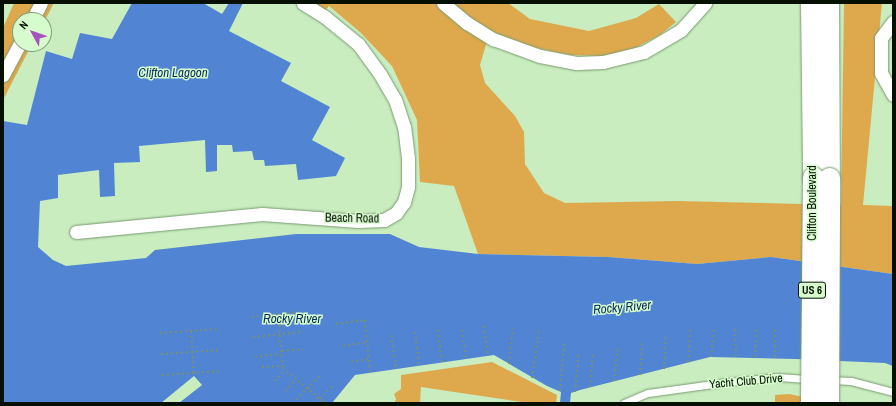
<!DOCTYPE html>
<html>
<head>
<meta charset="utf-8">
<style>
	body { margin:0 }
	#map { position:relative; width:896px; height:406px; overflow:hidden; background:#c9edbf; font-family:"Archivo Narrow",sans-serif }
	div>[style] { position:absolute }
	.green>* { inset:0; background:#dea94d }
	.water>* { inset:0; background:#5185d4 }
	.path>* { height:2px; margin-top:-1px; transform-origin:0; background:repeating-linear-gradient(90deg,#779070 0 2px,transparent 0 5px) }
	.roads { filter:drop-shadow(0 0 1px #799a70) drop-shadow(0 0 1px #799a70) }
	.service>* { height:7px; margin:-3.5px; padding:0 3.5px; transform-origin:3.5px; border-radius:3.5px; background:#fff }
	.minor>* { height:13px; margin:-6.5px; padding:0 6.5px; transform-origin:6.5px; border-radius:6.5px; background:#fff }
	.primary>* { height:21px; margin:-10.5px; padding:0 10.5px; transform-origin:10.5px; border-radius:10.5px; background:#fff }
	.bridges { filter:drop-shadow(0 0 1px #799a70) drop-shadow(0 0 1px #799a70) }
	.primary-bridge>* { height:21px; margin:-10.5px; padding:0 10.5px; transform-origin:10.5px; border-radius:10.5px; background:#fff }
	span { translate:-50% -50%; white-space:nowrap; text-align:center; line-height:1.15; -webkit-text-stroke:3px #d6fbcc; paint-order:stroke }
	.shield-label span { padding:1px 3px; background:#d6fbcc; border:1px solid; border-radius:3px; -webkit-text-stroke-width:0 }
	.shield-label { font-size:11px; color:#051003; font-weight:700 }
	.street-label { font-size:12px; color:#051003 }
	.water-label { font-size:13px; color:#082b5d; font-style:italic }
	.frame { position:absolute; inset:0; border:4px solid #051003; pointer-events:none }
	.north { position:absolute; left:12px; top:12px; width:40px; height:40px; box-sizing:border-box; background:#d6fbcc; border:1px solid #829d7c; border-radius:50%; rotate:310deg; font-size:11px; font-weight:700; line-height:16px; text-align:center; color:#051003 }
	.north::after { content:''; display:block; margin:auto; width:14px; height:18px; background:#a852bf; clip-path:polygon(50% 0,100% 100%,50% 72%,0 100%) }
</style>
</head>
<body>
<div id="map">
	<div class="green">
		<div style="clip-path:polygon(14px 3px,54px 3px,44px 22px,20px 20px,20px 44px,32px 44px,3px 100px,3px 28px)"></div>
		<div style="clip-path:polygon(313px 3px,508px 3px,530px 19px,589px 31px,636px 18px,659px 4px,676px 22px,660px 35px,631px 50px,600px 56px,570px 55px,536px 48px,490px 31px,480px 65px,485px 83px,515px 116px,524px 132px,525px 164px,544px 193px,565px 203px,678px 201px,841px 205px,844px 3px,882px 3px,863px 205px,893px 206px,893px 274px,771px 257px,697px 264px,608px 257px,478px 254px,454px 186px,420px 182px,417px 120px,392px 66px,361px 33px,329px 6px,325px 11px)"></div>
		<div style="clip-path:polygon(492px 362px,557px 395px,556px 403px,529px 403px,421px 387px,420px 403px,395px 402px,396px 399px,394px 394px,401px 389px,401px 375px)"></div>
		<div style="clip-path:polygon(789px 394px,832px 403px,775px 403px,775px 395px)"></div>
	</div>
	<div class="water">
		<div style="clip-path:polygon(132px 3px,203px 3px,222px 14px,229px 3px,243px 3px,229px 31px,291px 63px,281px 81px,330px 107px,312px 140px,345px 158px,336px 176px,298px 180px,296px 164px,265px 166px,264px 160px,254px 160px,252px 151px,233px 152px,232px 145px,217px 145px,217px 171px,206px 172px,205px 140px,139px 146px,140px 162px,114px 163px,115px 196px,100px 197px,99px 170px,58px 175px,58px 198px,40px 201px,38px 247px,53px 260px,66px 266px,146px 258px,155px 250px,296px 234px,390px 234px,419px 247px,478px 254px,608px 257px,697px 264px,771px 257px,893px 274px,893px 366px,885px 363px,795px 359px,710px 357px,580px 390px,571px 393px,570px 403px,560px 403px,561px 392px,547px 386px,494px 355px,355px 375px,332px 403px,179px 403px,202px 385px,194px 376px,161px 403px,3px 403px,3px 121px,27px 125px,46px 51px,72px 59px,80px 33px,112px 39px)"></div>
	</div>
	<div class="path">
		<div style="left:278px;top:315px;width:53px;rotate:84.6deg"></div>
		<div style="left:283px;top:368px;width:55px;rotate:39.8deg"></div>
		<div style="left:252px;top:317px;width:50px;rotate:-5.7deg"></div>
		<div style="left:336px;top:324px;width:29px;rotate:-8deg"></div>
		<div style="left:365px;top:320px;width:52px;rotate:84.5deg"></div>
		<div style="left:484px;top:326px;width:30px;rotate:82deg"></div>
		<div style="left:735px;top:329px;width:28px;rotate:88deg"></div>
		<div style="left:438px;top:330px;width:33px;rotate:83deg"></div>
		<div style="left:462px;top:330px;width:29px;rotate:82deg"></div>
		<div style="left:775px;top:330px;width:28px;rotate:90deg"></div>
		<div style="left:191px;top:331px;width:45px;rotate:86.2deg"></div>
		<div style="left:415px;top:332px;width:33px;rotate:83deg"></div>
		<div style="left:160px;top:333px;width:60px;rotate:-3.8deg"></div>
		<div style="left:391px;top:335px;width:33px;rotate:81deg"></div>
		<div style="left:253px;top:337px;width:48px;rotate:-5.9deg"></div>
		<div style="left:343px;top:346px;width:24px;rotate:-9deg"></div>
		<div style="left:282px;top:351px;width:21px;rotate:-5deg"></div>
		<div style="left:161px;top:354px;width:60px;rotate:-3.8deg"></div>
		<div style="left:255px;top:357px;width:26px;rotate:-7deg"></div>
		<div style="left:711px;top:357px;width:28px;rotate:-84deg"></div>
		<div style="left:755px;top:357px;width:27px;rotate:-88deg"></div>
		<div style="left:351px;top:362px;width:19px;rotate:-9deg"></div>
		<div style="left:688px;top:362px;width:32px;rotate:-86deg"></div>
		<div style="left:509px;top:364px;width:36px;rotate:-84deg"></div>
		<div style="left:262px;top:367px;width:21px;rotate:-3deg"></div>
		<div style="left:664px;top:369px;width:33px;rotate:-87deg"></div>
		<div style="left:162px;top:375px;width:60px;rotate:-3.8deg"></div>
		<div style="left:640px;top:375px;width:32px;rotate:-86deg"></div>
		<div style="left:532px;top:378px;width:48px;rotate:-81.5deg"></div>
		<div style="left:275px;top:381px;width:15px;rotate:-48deg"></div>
		<div style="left:614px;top:381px;width:32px;rotate:-83deg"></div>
		<div style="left:590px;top:387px;width:32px;rotate:-85deg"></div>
		<div style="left:308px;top:389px;width:20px;rotate:-49deg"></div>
		<div style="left:286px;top:391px;width:16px;rotate:-50deg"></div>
		<div style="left:560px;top:391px;width:47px;rotate:-85.1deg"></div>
		<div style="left:575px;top:392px;width:40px;rotate:-84.3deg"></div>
		<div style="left:320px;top:399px;width:19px;rotate:-47deg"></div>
		<div style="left:297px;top:400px;width:16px;rotate:-50deg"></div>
		<div style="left:314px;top:403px;width:6px;rotate:-51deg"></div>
	</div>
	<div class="roads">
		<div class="service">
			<div style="left:830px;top:380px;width:21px;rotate:3deg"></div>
			<div style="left:851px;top:381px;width:43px;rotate:14.7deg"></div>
			<div style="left:624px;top:403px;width:26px;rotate:-23deg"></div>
			<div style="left:648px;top:393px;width:80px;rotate:-7.9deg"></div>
			<div style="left:727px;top:382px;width:51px;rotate:-5.6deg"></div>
			<div style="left:778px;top:377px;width:32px;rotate:4deg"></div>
		</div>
		<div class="minor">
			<div style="left:443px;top:3px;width:31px;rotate:40deg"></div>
			<div style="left:467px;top:23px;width:31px;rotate:32deg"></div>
			<div style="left:493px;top:39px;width:50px;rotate:19.9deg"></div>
			<div style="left:540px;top:56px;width:38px;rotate:11deg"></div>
			<div style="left:577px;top:63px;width:26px;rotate:-2deg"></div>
			<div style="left:603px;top:62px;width:42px;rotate:-13.7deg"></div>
			<div style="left:644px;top:52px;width:43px;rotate:-30.7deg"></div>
			<div style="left:681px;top:30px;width:36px;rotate:-48deg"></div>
			<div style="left:32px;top:20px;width:19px;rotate:-62deg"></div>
			<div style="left:893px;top:22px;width:20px;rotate:127deg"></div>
			<div style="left:881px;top:38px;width:35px;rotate:90deg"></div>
			<div style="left:881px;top:73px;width:25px;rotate:61deg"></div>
			<div style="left:3px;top:75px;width:36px;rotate:-62deg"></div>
			<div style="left:76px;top:232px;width:187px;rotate:-5.5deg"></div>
			<div style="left:262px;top:214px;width:96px;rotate:4.2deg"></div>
			<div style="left:358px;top:221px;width:26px;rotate:-2deg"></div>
			<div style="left:384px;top:220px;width:14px;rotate:-30deg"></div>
			<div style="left:396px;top:213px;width:14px;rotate:-54deg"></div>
			<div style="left:404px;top:202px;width:16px;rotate:-75deg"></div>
			<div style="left:408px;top:187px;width:29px;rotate:-90deg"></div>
			<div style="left:408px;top:158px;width:31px;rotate:-97deg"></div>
			<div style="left:404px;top:127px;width:28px;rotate:-108deg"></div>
			<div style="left:395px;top:100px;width:30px;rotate:-120deg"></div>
			<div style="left:380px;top:74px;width:37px;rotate:-126deg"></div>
			<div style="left:358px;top:44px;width:43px;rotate:-140.7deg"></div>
			<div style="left:325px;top:17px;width:26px;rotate:-148deg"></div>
		</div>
		<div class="primary">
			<div style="left:811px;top:3px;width:174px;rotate:89.3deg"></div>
			<div style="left:828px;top:3px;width:175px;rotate:89.7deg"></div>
		</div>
	</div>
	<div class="bridges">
		<div class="primary-bridge">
			<div style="left:811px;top:403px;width:226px;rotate:-89.5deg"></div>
			<div style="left:828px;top:403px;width:225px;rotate:-89.7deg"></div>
		</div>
	</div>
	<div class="shield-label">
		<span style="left:812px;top:290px">US 6</span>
	</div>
	<div class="street-label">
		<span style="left:813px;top:203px;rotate:-90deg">Clifton Boulevard</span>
		<span style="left:352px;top:219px;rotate:1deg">Beach Road</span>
		<span style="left:746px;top:382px;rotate:-5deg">Yacht Club Drive</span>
	</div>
	<div class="water-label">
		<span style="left:173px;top:73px">Clifton Lagoon</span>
		<span style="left:622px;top:308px;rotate:-5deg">Rocky River</span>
		<span style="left:292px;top:319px">Rocky River</span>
	</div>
	<div class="frame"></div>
	<div class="north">N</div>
</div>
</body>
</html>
